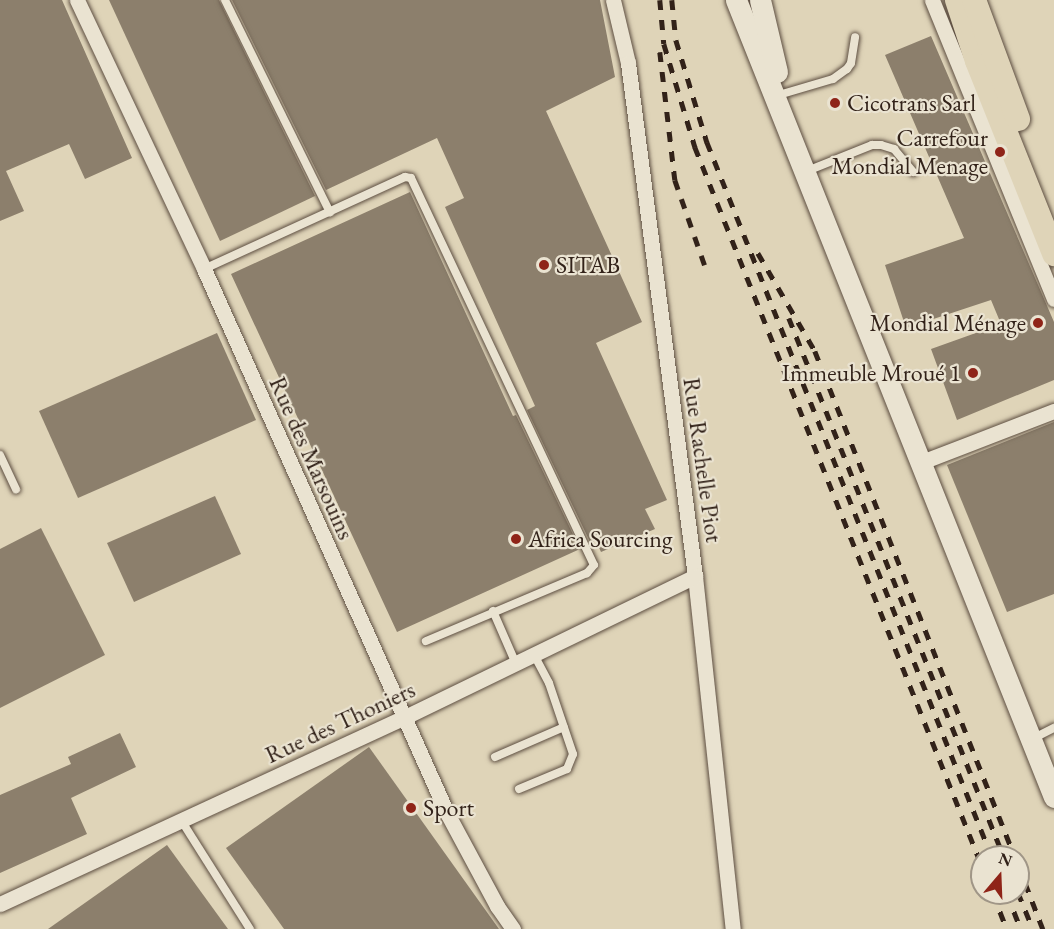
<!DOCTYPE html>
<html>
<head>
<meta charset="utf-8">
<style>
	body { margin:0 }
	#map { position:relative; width:1054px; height:929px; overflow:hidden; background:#dfd4b8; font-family:"EB Garamond",serif }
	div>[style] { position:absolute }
	.building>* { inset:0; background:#8c7f6c }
	.roads { filter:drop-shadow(0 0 2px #5d4e41) drop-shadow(0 0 2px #5d4e41) }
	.lane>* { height:8px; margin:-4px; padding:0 4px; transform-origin:4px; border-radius:4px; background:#eae3d1 }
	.street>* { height:15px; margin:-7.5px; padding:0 7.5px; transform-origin:7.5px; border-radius:7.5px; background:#eae3d1 }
	.secondary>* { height:21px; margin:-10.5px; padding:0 10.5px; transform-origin:10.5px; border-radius:10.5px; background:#eae3d1 }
	.primary>* { height:24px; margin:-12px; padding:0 12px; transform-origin:12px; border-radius:12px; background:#dfd4b8 }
	.rail>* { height:4.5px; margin-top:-2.25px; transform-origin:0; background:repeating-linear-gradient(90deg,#322219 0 10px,transparent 0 20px) }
	.dots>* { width:16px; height:16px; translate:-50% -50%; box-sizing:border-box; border:3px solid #eae3d1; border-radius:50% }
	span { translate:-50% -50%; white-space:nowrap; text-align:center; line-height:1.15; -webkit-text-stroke:4.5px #eae3d1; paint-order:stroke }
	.poi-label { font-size:24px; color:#322219 }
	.left { translate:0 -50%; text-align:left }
	.right { translate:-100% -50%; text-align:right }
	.street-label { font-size:24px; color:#322219 }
	.north { position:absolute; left:970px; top:845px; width:60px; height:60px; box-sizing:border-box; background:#eae3d1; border:2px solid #a09687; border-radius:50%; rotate:19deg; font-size:16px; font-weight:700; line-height:24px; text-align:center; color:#322219 }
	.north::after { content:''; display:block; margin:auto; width:21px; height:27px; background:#8f2418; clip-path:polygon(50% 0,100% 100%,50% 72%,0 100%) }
</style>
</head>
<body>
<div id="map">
	<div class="building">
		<div style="clip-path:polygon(0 0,62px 0,132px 158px,85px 179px,69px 144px,6px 171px,24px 211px,0 221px)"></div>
		<div style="clip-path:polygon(109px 0,219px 0,315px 196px,220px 241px)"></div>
		<div style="clip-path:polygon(232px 0,600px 0,615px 77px,546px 111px,642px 322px,596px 343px,667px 500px,645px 509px,655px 529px,601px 552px,596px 541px,591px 544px,527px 410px,535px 406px,445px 207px,464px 198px,437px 138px,326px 190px)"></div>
		<div style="clip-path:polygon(931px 36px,1054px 322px,1054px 380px,957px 420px,931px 349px,1001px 324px,991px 300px,906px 328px,885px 265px,964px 238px,885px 55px)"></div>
		<div style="clip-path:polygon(410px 192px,513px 416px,516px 415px,580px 549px,397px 632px,231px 274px)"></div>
		<div style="clip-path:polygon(217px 333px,256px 420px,78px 498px,39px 411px)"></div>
		<div style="clip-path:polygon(1054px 422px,1054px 594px,1007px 612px,947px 465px)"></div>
		<div style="clip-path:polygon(215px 496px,241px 554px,134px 602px,107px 543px)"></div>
		<div style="clip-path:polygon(41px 528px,105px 655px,0 708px,0 549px)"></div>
		<div style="clip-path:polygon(120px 733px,136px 767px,71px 798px,87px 834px,0 873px,0 795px,71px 764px,68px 757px)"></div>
		<div style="clip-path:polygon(369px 747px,499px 929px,284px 929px,226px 848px)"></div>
		<div style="clip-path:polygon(167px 845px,228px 929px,48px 929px)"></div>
	</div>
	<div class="roads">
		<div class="lane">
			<div style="left:225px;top:0;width:237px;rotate:63.7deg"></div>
			<div style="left:782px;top:94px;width:53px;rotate:-16.4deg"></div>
			<div style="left:833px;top:79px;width:17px;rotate:-36deg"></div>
			<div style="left:847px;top:69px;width:7px;rotate:-56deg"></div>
			<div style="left:851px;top:63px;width:26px;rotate:-81deg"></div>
			<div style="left:807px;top:171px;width:70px;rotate:-21.8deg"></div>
			<div style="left:872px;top:145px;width:9px"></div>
			<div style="left:881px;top:145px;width:14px;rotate:17deg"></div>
			<div style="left:894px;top:149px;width:30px;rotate:50deg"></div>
			<div style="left:204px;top:269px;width:221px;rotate:-24.6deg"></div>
			<div style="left:405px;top:177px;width:6px;rotate:9deg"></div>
			<div style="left:411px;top:178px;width:428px;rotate:64.7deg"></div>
			<div style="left:594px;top:565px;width:11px;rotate:131deg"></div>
			<div style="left:587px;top:573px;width:175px;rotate:157.1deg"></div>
			<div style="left:0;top:455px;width:38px;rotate:65deg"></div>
			<div style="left:493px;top:611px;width:58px;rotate:66.5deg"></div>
			<div style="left:1032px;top:739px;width:25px;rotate:-27deg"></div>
			<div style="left:495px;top:757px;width:75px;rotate:-23.5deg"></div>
			<div style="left:519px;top:789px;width:52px;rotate:-22.6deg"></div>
			<div style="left:567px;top:769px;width:16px;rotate:-68deg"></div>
			<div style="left:573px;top:754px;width:75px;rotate:-108.7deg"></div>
			<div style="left:549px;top:683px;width:32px;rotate:-118deg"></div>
			<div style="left:181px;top:820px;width:129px;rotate:57.7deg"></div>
		</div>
		<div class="street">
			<div style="left:77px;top:0;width:297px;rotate:64.7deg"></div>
			<div style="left:204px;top:269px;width:596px;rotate:65.93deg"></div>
			<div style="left:447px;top:813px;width:106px;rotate:61.7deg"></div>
			<div style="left:497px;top:906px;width:28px;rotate:55deg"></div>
			<div style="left:613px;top:0;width:65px;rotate:76.6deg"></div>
			<div style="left:628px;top:63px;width:517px;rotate:82.56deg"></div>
			<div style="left:695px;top:576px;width:355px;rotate:83.9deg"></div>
			<div style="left:932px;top:0;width:323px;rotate:67.8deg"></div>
			<div style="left:919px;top:463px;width:145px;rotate:-21.1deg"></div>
			<div style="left:0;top:904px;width:444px;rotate:-24.8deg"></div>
			<div style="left:403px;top:718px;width:325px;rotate:-25.9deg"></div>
		</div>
		<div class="secondary">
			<div style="left:736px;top:0;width:858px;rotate:68.25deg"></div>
			<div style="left:760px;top:0;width:74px;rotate:76.7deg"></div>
		</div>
		<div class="primary">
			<div style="left:957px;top:0;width:64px;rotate:71.8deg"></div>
			<div style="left:977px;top:61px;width:208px;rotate:68.2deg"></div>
			<div style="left:974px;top:0;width:127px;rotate:69.7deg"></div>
		</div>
	</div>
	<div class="rail">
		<div style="left:660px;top:0;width:44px;rotate:84.8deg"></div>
		<div style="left:664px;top:44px;width:108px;rotate:73.2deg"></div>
		<div style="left:695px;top:147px;width:774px;rotate:68.24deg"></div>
		<div style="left:672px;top:0;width:40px;rotate:84.3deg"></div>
		<div style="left:676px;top:40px;width:107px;rotate:73.1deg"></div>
		<div style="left:707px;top:142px;width:770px;rotate:68.27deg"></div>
		<div style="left:660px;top:52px;width:129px;rotate:83.3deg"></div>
		<div style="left:675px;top:180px;width:100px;rotate:70.7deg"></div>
		<div style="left:758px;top:253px;width:113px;rotate:59.8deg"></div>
		<div style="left:815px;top:351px;width:544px;rotate:68.43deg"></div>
		<div style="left:789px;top:318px;width:580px;rotate:68.25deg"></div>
		<div style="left:1018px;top:864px;width:70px;rotate:69deg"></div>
		<div style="left:1018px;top:892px;width:40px;rotate:68deg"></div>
		<div style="left:993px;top:893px;width:39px;rotate:69deg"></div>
		<div style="left:1007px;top:893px;width:39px;rotate:69deg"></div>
	</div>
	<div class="dots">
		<div style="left:835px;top:103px;background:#8f2418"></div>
		<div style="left:1000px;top:152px;background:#8f2418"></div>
		<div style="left:544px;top:265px;background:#8f2418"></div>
		<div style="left:1038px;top:323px;background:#8f2418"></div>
		<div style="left:973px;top:373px;background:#8f2418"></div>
		<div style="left:516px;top:539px;background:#8f2418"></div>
		<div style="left:411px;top:808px;background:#8f2418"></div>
	</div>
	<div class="poi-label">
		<span class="left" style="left:847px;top:103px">Cicotrans Sarl</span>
		<span class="right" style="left:988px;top:152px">Carrefour<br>Mondial Menage</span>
		<span class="left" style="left:556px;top:265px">SITAB</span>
		<span class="right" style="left:1026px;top:323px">Mondial Ménage</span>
		<span class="right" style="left:961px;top:373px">Immeuble Mroué 1</span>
		<span class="left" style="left:528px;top:539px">Africa Sourcing</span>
		<span class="left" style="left:423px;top:808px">Sport</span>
	</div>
	<div class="street-label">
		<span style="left:312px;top:458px;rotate:66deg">Rue des Marsouins</span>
		<span style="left:703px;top:460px;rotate:82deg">Rue Rachelle Piot</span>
		<span style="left:340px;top:722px;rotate:-25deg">Rue des Thoniers</span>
	</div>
	<div class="north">N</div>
</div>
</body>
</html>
